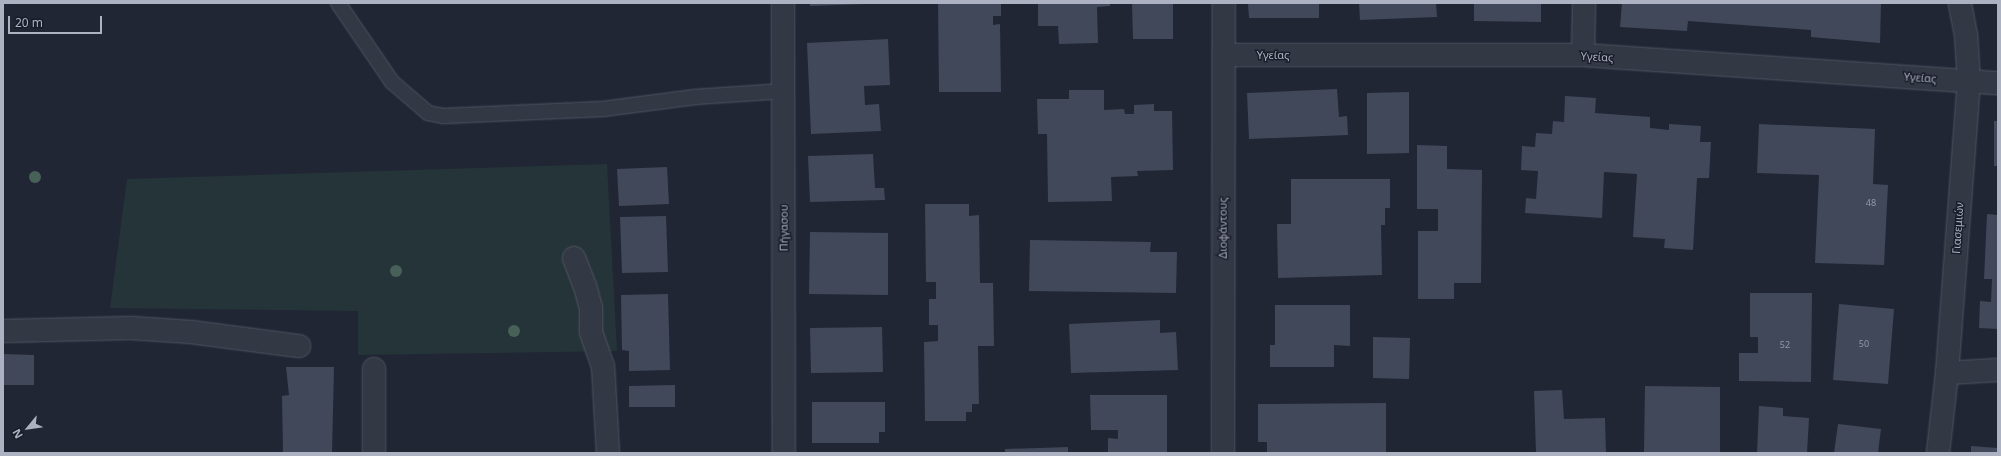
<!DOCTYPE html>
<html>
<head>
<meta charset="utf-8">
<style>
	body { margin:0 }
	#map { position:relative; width:2001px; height:456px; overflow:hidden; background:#202634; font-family:"Noto Sans",sans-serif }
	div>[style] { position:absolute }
	.green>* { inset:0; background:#253438 }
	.building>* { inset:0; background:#414859 }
	.roads { filter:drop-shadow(0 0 1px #515563) drop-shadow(0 0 1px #515563) }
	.service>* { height:14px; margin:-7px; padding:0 7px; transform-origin:7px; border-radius:7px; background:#333845 }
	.minor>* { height:22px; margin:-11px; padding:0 11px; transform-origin:11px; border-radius:11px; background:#333845 }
	.trees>* { width:12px; height:12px; margin:-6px; border-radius:50%; background:#476058 }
	span { translate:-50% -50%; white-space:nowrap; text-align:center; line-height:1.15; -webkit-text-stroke:3px #191d29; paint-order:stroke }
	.number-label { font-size:9px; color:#9298a8 }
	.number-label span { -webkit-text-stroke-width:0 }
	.street-label { font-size:11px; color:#adb2c2 }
	.frame { position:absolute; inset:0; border:4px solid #adb2c2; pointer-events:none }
	.north { position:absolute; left:8px; top:408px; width:40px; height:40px; -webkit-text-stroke:3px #191d29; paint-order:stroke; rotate:241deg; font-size:11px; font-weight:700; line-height:16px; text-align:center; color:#adb2c2 }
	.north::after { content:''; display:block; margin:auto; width:14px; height:18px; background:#adb2c2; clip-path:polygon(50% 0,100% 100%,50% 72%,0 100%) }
	.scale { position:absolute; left:8px; top:16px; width:94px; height:18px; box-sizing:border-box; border:2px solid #adb2c2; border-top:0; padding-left:5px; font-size:12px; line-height:14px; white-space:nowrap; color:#adb2c2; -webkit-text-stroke:3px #191d29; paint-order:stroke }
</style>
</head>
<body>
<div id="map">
	<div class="green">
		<div style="clip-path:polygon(607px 164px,617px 351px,358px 355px,358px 311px,110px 308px,127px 179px)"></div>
	</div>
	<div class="building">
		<div style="clip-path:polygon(810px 3px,866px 3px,866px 4px,810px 6px)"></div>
		<div style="clip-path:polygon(938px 3px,1001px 3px,1001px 16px,993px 16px,993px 25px,1000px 24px,1001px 92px,939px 92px)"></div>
		<div style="clip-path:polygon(1038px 3px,1110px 3px,1110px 6px,1097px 7px,1098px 43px,1059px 44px,1058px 26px,1038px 26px)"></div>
		<div style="clip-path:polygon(1132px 3px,1173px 3px,1173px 39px,1133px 39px)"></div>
		<div style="clip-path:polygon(1248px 3px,1319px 3px,1319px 18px,1249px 18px)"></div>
		<div style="clip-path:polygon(1359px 3px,1436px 3px,1437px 17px,1360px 20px)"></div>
		<div style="clip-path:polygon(1474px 3px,1541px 3px,1541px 22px,1474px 21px)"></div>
		<div style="clip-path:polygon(1622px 3px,1881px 3px,1880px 43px,1811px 37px,1811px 30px,1688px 21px,1687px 31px,1620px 27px)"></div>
		<div style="clip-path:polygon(888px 39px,890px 85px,864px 86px,865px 105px,879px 104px,881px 131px,811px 134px,807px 43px)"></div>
		<div style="clip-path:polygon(1337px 89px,1339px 117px,1347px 116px,1348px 135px,1249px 139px,1247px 93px)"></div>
		<div style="clip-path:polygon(1069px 90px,1104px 90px,1104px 110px,1124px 109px,1125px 114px,1134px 114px,1134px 105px,1154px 104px,1154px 111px,1172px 111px,1173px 170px,1137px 171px,1138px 176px,1111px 177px,1112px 201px,1048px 202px,1047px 134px,1038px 134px,1037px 99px,1069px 99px)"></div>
		<div style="clip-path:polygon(1409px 92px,1409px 153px,1367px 154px,1367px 93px)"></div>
		<div style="clip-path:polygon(1565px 96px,1596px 98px,1595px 113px,1650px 117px,1650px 128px,1669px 130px,1669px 124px,1701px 126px,1700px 142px,1711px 142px,1709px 178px,1697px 178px,1693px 250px,1664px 248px,1665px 239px,1633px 237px,1637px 174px,1604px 172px,1602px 218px,1525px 213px,1526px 198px,1536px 199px,1538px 171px,1521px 170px,1522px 146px,1535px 147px,1536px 133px,1552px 134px,1553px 121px,1564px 122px)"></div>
		<div style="clip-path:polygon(1994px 121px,1998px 121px,1998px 166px,1994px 166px)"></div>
		<div style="clip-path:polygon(1759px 124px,1875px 129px,1873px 184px,1888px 185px,1884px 265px,1815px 263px,1819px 175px,1757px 173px)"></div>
		<div style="clip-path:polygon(1417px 145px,1447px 146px,1447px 169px,1482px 170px,1481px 283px,1454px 283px,1454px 299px,1418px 299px,1418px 231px,1438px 231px,1438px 209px,1417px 209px)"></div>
		<div style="clip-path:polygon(873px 154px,875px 188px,884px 188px,885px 200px,810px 202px,808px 156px)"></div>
		<div style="clip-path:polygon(667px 167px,669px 204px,619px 206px,617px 169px)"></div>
		<div style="clip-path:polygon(1291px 179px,1390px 179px,1390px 208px,1385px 208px,1385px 225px,1381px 225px,1382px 275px,1278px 278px,1277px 224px,1291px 224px)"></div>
		<div style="clip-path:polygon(925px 204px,969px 204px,969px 216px,979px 215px,980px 283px,993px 283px,994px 346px,978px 346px,979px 404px,972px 404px,972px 412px,966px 412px,966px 421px,925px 421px,924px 342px,938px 341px,938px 325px,929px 325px,929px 299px,936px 299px,936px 282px,926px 282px)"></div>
		<div style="clip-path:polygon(1987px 214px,1998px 215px,1998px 329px,1979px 328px,1980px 301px,1991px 302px,1992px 279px,1984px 279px)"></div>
		<div style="clip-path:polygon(666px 216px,668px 272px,622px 273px,620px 217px)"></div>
		<div style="clip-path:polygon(810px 232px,888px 233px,888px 295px,809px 294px)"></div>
		<div style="clip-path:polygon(1030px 240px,1151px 242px,1150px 252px,1177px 252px,1176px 293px,1029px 291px)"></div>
		<div style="clip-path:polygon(1750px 293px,1812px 293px,1811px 382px,1739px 381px,1739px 353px,1758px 353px,1758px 337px,1750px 337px)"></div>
		<div style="clip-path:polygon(668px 294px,670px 370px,629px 371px,629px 351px,622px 350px,621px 295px)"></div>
		<div style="clip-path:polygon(1839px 304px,1894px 309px,1888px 384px,1833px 380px)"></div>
		<div style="clip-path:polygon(1275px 305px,1350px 305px,1350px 346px,1334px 345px,1334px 367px,1270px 367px,1270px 345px,1275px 345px)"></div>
		<div style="clip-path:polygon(1160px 320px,1160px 333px,1176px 332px,1178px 370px,1071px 373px,1069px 324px)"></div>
		<div style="clip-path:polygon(882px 327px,883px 372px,811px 373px,810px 328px)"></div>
		<div style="clip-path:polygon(1373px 337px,1410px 338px,1409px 379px,1373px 378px)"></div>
		<div style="clip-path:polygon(3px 354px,34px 355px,34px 385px,3px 385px)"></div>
		<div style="clip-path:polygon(286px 367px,334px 367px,332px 453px,283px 453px,282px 396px,289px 395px)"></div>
		<div style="clip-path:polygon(675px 385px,675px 407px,629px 407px,629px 386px)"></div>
		<div style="clip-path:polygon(1645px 386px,1720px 387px,1720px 453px,1644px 453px)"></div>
		<div style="clip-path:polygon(1562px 390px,1564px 419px,1605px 418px,1606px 453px,1536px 453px,1534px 391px)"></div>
		<div style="clip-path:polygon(1090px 395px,1167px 395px,1167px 453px,1108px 453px,1108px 438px,1118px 439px,1118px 430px,1091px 430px)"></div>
		<div style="clip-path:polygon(812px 402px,885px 402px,885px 432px,879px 432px,879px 443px,812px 443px)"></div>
		<div style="clip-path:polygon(1386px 403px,1386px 452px,1267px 453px,1267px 442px,1258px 442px,1258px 404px)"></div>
		<div style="clip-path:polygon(1759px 406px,1783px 408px,1783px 416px,1809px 418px,1807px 453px,1757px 453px)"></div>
		<div style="clip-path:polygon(1838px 424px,1881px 429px,1878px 453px,1834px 453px)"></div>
		<div style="clip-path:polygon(1971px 446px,1998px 448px,1998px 453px,1971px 453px)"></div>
		<div style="clip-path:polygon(1068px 447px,1068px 453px,1005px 453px,1005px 449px)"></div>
	</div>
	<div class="roads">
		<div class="service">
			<div style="left:338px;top:3px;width:96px;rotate:55.6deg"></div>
			<div style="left:392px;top:82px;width:48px;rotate:40.7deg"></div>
			<div style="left:428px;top:113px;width:16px;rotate:11deg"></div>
			<div style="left:444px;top:116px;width:159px;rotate:-2.5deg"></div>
			<div style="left:603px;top:109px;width:93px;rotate:-7.4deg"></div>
			<div style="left:695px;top:97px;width:89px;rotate:-3.9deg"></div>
		</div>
		<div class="minor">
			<div style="left:783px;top:3px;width:450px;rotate:89.9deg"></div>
			<div style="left:1224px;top:55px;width:359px"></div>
			<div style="left:1583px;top:55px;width:416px;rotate:3.9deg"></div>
			<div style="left:1583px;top:55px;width:52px;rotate:-88.9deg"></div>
			<div style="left:574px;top:258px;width:30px;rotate:69deg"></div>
			<div style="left:585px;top:286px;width:23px;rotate:75deg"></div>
			<div style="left:591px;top:308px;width:24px;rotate:90deg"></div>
			<div style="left:591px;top:332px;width:36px;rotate:71deg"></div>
			<div style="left:603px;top:366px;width:87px;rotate:86.7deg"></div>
			<div style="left:3px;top:331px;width:128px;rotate:-1.3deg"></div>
			<div style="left:131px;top:328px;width:60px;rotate:3.8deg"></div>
			<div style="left:191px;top:332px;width:109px;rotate:7.4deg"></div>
			<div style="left:1947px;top:373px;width:51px;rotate:-3.4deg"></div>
			<div style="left:374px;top:453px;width:84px;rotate:-90deg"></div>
			<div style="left:1223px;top:453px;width:450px;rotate:-89.9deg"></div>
			<div style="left:1938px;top:453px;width:81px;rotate:-83.6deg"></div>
			<div style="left:1947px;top:373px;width:293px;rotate:-85.7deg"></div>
			<div style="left:1969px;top:81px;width:46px;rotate:-93.7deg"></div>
			<div style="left:1966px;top:35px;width:33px;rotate:-101deg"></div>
		</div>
	</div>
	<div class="trees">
		<div style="left:35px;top:177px"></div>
		<div style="left:396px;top:271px"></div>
		<div style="left:514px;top:331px"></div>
	</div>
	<div class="number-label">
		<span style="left:1871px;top:203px">48</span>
		<span style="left:1864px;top:344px">50</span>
		<span style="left:1785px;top:345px">52</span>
	</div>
	<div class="street-label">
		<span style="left:1273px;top:55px">Υγείας</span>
		<span style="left:1597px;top:57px;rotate:3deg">Υγείας</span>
		<span style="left:1920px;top:78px;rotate:4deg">Υγείας</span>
		<span style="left:784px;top:228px;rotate:-90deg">Πήγασου</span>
		<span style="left:1223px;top:228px;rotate:-90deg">Διοφάντους</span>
		<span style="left:1958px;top:228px;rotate:-86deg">Γιασεμιών</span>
	</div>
	<div class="frame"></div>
	<div class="north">N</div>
	<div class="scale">20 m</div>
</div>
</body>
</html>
